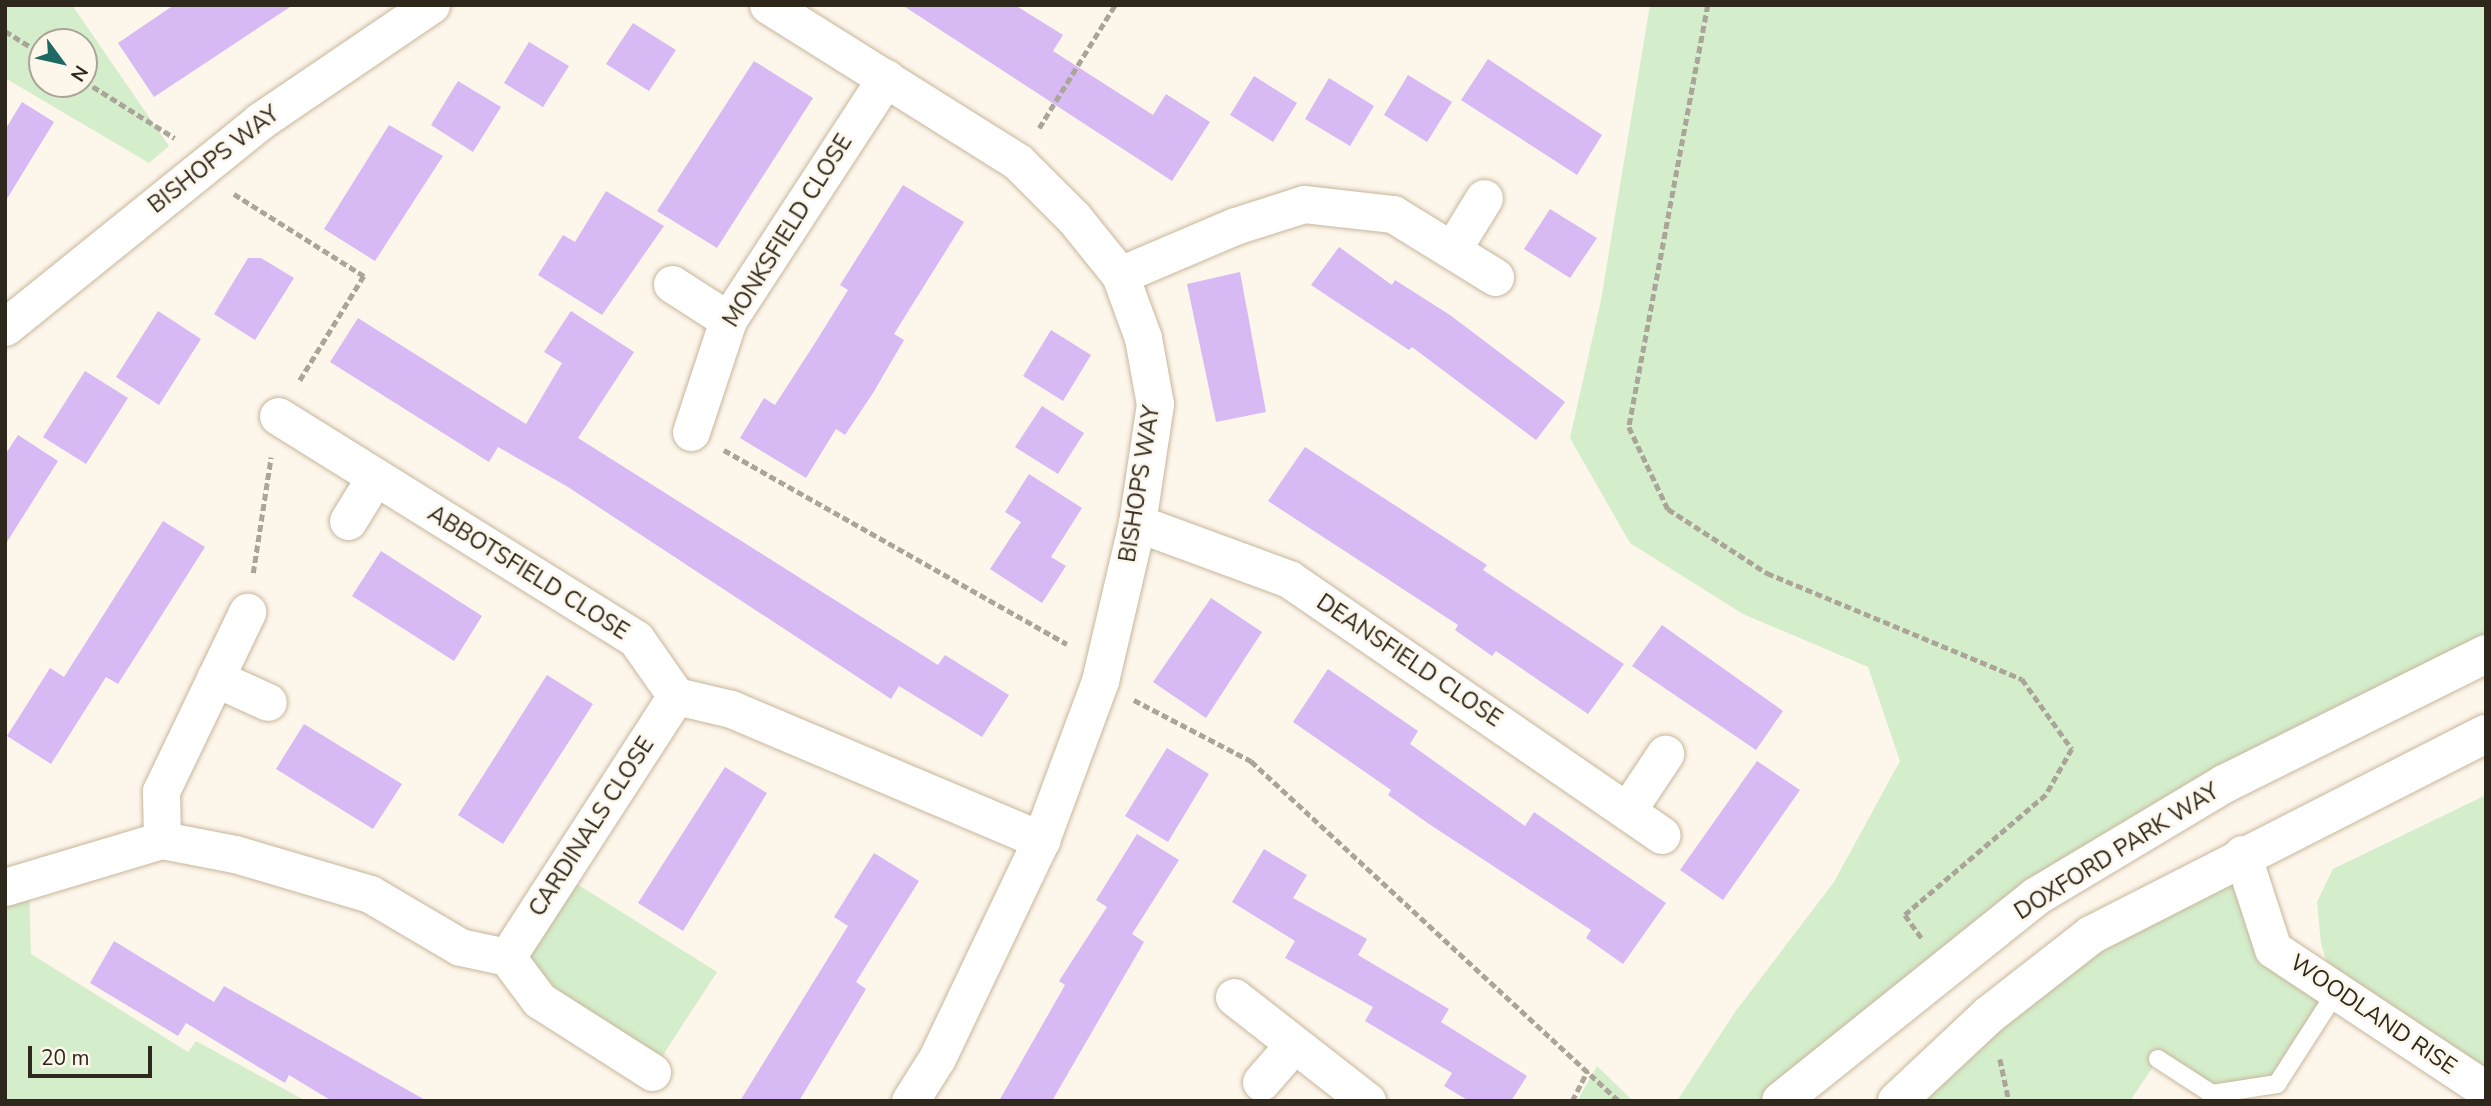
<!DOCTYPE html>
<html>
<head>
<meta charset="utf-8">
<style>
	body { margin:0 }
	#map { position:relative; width:2491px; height:1106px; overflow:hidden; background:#fdf6eb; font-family:"Nunito Sans",sans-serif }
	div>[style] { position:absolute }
	.green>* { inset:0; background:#d4edcb }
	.building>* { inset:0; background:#d7baf4 }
	.path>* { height:4.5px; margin-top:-2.25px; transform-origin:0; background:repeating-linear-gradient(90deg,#aba499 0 7px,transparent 0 10.5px) }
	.roads { filter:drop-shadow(0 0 2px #c7b69b) drop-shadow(0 0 2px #c7b69b) }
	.lane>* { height:18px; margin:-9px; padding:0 9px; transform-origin:9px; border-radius:9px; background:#fff }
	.street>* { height:37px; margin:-18.5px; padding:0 18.5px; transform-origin:18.5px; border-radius:18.5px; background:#fff }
	.secondary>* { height:38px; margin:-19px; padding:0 19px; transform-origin:19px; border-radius:19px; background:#fff }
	span { translate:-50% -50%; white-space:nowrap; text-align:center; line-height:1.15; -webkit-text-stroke:5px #fdf6eb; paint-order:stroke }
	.street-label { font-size:23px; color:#2e271c }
	.frame { position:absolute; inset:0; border:7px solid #2e271c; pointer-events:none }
	.north { position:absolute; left:28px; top:28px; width:70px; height:70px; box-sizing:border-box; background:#fdf6eb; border:2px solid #aaa398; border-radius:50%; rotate:123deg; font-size:19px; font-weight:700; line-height:28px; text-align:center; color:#2e271c }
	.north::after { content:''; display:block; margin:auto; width:24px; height:32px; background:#1e6964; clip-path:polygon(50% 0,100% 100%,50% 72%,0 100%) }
	.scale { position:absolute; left:28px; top:1046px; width:124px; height:32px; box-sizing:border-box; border:4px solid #2e271c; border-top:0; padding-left:9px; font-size:21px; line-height:24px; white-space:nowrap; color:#2e271c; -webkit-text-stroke:5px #fdf6eb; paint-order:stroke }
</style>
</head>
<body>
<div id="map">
	<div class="green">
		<div style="clip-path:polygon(evenodd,5px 5px,72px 5px,169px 146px,149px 163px,5px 78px,5px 5px,84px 42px,84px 84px,42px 84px,42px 42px,84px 42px)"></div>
		<div style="clip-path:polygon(1650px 5px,2486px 5px,2486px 654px,2224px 784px,1782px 1101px,1677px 1101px,1735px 1012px,1834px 882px,1900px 761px,1868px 667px,1743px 614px,1630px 543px,1570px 438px,1601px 300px)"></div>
		<div style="clip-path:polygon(2486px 795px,2486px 1090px,2336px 992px,2277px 1084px,2212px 1094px,2158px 1059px,2130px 1101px,1897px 1101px,1990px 1014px,2242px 854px,2273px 949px,2336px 990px,2321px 944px,2317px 902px,2333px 869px)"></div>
		<div style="clip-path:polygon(561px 874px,717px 972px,652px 1072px,507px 957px)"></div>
		<div style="clip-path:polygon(29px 883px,31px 954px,188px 1052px,196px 1041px,306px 1101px,5px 1101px,5px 887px)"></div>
		<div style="clip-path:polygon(1597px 1066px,1633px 1101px,1577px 1101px)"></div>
	</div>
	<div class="building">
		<div style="clip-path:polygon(174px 5px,293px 5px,154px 97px,118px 43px)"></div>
		<div style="clip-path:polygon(902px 5px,1015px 5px,1063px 35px,1053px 51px,1153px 115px,1166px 94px,1210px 122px,1172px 181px)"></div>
		<div style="clip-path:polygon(633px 23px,676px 50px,649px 91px,606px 64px)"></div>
		<div style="clip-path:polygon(529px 42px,569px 66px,543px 107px,504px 83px)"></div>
		<div style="clip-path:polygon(1488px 59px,1602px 135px,1577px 175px,1461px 100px)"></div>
		<div style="clip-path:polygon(754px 61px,813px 98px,717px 248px,657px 211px)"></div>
		<div style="clip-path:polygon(1408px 75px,1452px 102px,1427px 142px,1384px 115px)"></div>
		<div style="clip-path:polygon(1254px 76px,1297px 103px,1273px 142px,1230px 115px)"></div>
		<div style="clip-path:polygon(1329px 78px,1374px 106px,1350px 146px,1305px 119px)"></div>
		<div style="clip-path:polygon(458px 81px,501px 107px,473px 152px,431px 125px)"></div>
		<div style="clip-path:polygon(22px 102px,54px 122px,5px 202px,5px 130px)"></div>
		<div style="clip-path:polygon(389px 125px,443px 156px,375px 261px,324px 229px)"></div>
		<div style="clip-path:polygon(903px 185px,964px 222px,894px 334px,904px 340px,873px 393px,845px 435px,836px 429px,806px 478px,740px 438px,764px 398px,775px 405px,815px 343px,848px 290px,840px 285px)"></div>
		<div style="clip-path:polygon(606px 191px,664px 226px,602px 315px,538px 275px,563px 235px,575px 242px)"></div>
		<div style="clip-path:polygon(1550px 209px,1597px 238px,1570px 278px,1524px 249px)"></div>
		<div style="clip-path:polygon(1339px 247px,1392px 285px,1395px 280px,1450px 315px,1565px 402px,1536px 440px,1412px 347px,1409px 350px,1311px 285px)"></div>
		<div style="clip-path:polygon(248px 258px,261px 258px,294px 278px,255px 340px,214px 314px)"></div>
		<div style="clip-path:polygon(1240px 272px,1266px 412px,1216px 422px,1187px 284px)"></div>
		<div style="clip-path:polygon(158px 311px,201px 339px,159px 405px,116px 377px)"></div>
		<div style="clip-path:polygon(571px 311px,634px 352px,578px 438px,938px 665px,945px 655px,1009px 695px,982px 737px,899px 686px,891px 699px,568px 487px,498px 447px,489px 462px,330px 362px,358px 318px,526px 424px,562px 363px,544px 352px)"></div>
		<div style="clip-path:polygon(1051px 330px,1091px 355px,1063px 401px,1023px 376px)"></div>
		<div style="clip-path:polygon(85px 371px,128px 398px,86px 464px,43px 437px)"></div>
		<div style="clip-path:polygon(1042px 406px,1084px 433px,1058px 474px,1015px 447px)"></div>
		<div style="clip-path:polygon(18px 435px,58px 461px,5px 545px,5px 455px)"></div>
		<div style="clip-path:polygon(1305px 447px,1487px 565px,1483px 570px,1624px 664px,1588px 714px,1496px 651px,1492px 656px,1455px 630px,1458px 625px,1268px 501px)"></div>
		<div style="clip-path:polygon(1029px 474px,1082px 508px,1051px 557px,1066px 566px,1042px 603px,990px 569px,1021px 522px,1005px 512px)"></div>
		<div style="clip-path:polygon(163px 521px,205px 547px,118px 684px,106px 677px,51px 764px,7px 736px,50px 668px,64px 677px)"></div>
		<div style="clip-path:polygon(381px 551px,482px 616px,454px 661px,352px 596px)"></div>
		<div style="clip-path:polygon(1211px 598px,1262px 632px,1206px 718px,1153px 682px)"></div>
		<div style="clip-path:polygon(1662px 625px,1783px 711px,1756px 750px,1632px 666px)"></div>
		<div style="clip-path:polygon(1328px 669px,1418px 731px,1410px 744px,1525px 826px,1534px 812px,1666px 903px,1623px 964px,1586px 938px,1591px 930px,1429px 824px,1388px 795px,1391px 790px,1293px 722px)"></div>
		<div style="clip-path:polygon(547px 675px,593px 704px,503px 844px,458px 815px)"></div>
		<div style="clip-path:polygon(304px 724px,402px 784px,373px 829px,276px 769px)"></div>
		<div style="clip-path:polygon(1167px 748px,1209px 774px,1168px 842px,1125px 816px)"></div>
		<div style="clip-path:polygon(1757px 761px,1800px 790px,1723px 900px,1680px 870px)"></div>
		<div style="clip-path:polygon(725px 767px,767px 793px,683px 931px,638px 903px)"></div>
		<div style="clip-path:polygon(1137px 834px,1179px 860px,1132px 934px,1144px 942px,1052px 1101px,999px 1101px,1065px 985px,1059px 981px,1107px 907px,1096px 900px)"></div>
		<div style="clip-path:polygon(1264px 849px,1307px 875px,1293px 898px,1367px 939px,1358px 955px,1449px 1009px,1441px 1022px,1527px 1076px,1511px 1101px,1469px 1101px,1444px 1086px,1452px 1073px,1365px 1021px,1373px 1007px,1285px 958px,1295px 941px,1232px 902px)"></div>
		<div style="clip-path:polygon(874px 853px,919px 881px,856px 982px,866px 989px,799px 1101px,740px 1101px,848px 926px,834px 917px)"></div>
		<div style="clip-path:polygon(114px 941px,214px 1002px,224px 986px,427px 1101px,332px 1101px,289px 1075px,285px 1083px,186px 1023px,178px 1036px,90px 983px)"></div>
	</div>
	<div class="path">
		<div style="left:1708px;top:5px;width:429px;rotate:100.6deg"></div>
		<div style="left:1629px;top:427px;width:91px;rotate:64.6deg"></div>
		<div style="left:1668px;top:509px;width:118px;rotate:32.9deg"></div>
		<div style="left:1767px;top:573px;width:276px;rotate:22.6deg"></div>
		<div style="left:2022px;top:679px;width:86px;rotate:54.5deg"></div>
		<div style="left:2072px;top:749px;width:53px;rotate:119.5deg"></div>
		<div style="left:2046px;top:795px;width:185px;rotate:139.6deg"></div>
		<div style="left:1905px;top:915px;width:29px;rotate:54deg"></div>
		<div style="left:5px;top:31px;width:44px;rotate:31.9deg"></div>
		<div style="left:84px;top:81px;width:107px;rotate:32.1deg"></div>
		<div style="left:1039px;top:128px;width:145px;rotate:-58.3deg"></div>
		<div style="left:234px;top:194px;width:154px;rotate:32.2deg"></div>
		<div style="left:364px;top:276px;width:124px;rotate:121.5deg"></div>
		<div style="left:724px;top:450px;width:394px;rotate:29.5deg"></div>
		<div style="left:253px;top:573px;width:117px;rotate:-81.2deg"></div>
		<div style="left:1134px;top:700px;width:132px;rotate:27.5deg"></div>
		<div style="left:1251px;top:761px;width:501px;rotate:42.74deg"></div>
		<div style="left:2000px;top:1059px;width:43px;rotate:77.9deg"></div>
		<div style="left:1572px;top:1101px;width:34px;rotate:-63deg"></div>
	</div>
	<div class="roads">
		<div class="lane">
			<div style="left:2158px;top:1059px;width:64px;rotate:32.9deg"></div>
			<div style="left:2212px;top:1094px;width:66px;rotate:-8.7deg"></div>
			<div style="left:2277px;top:1084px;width:109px;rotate:-57.3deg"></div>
		</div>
		<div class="street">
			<div style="left:768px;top:5px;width:295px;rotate:32.1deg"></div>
			<div style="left:1018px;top:162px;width:79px;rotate:45deg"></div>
			<div style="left:1074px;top:218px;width:73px;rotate:51.1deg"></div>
			<div style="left:1120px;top:275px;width:67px;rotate:69.9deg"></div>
			<div style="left:1143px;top:338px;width:67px;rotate:79.7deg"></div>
			<div style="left:1155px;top:404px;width:120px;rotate:98.6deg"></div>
			<div style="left:1137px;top:523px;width:162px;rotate:103.2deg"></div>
			<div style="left:1100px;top:681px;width:170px;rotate:110.4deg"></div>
			<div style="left:1041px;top:840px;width:242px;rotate:115.5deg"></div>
			<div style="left:937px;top:1058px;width:51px;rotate:122.1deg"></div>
			<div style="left:1452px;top:250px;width:61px;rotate:-58.4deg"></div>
			<div style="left:1120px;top:275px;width:125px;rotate:-23.1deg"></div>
			<div style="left:1235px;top:226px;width:72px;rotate:-17.7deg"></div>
			<div style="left:1304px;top:204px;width:90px;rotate:6.4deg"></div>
			<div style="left:1393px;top:214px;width:120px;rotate:31.7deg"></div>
			<div style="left:672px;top:284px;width:67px;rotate:32.7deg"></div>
			<div style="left:5px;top:327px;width:328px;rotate:-38.9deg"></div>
			<div style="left:260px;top:121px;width:207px;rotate:-34.2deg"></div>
			<div style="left:278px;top:416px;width:422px;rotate:31.9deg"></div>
			<div style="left:636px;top:639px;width:70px;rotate:54.9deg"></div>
			<div style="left:676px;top:696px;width:57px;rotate:13.3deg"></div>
			<div style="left:731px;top:709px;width:337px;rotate:22.9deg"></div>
			<div style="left:691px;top:432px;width:118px;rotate:-71.7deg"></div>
			<div style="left:728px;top:320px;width:289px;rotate:-56.9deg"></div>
			<div style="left:348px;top:521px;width:52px;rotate:-58.5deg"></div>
			<div style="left:1137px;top:523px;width:162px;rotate:20.2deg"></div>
			<div style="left:1289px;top:579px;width:452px;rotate:34.5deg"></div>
			<div style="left:215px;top:678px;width:58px;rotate:24.4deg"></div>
			<div style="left:1627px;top:811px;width:69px;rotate:-56.3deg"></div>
			<div style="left:162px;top:840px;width:49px;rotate:-91.2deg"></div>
			<div style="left:161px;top:791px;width:199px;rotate:-64.3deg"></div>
			<div style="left:2242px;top:854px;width:100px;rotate:71.9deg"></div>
			<div style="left:2273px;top:949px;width:255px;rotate:33.5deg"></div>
			<div style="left:5px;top:887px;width:164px;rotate:-16.7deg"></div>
			<div style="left:162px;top:840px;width:74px;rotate:10.9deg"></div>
			<div style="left:235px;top:854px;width:141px;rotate:16.5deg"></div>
			<div style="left:370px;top:894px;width:104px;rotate:30.5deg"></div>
			<div style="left:460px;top:947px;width:48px;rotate:12deg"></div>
			<div style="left:507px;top:957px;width:54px;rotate:53.3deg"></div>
			<div style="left:539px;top:1000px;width:134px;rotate:32.5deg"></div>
			<div style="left:507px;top:957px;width:311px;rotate:-57.1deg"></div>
			<div style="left:1234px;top:997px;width:169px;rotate:38deg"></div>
			<div style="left:1261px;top:1082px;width:50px;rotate:-49deg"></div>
		</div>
		<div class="secondary">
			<div style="left:1781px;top:1101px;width:328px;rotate:-38.7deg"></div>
			<div style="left:2037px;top:896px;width:218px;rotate:-30.9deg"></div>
			<div style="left:2224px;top:784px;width:292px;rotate:-26.4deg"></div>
			<div style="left:1897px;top:1101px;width:127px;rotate:-43.1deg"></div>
			<div style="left:1990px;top:1014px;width:128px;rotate:-38deg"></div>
			<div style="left:2091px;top:935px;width:443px;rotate:-27deg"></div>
		</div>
	</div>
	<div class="street-label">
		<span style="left:214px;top:160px;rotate:-38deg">BISHOPS WAY</span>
		<span style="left:788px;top:231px;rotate:-58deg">MONKSFIELD CLOSE</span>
		<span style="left:1140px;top:484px;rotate:-81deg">BISHOPS WAY</span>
		<span style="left:528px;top:573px;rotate:32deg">ABBOTSFIELD CLOSE</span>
		<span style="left:1409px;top:661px;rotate:34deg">DEANSFIELD CLOSE</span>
		<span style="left:592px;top:827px;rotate:-57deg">CARDINALS CLOSE</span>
		<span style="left:2117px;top:852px;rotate:-32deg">DOXFORD PARK WAY</span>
		<span style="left:2373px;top:1015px;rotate:34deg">WOODLAND RISE</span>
	</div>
	<div class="frame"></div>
	<div class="north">N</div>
	<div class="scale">20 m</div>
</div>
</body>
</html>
